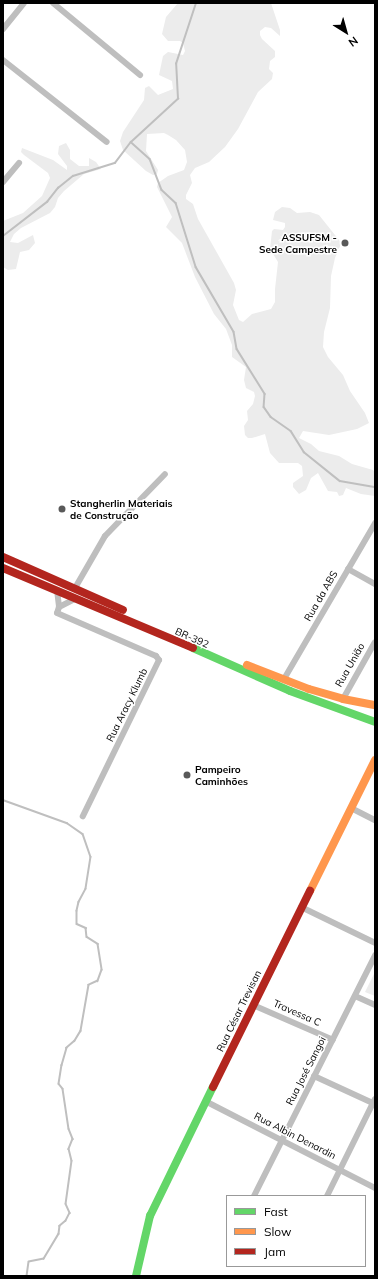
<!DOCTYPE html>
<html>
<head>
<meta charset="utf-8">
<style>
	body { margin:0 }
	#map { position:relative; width:378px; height:1279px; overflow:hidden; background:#fff; font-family:Mulish,sans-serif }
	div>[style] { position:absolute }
	.green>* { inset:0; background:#ececec }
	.stream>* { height:1.5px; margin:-0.75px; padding:0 0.75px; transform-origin:0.75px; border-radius:0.75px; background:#bfbfbf }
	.street>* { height:6px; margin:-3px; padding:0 3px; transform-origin:3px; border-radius:3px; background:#bebebe }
	.fast>* { height:8px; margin:-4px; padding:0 4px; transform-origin:4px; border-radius:4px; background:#63d668 }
	.slow>* { height:8px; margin:-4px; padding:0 4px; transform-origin:4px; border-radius:4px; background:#ff974d }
	.jam>* { height:8px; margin:-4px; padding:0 4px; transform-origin:4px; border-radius:4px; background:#b3261e }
	.dots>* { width:11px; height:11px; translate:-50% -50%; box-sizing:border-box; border:2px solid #fff; border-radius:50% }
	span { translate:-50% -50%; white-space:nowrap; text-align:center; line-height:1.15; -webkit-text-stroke:3px #fff; paint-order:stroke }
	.poi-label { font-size:10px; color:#000; font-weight:700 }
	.right { translate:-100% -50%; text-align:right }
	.left { translate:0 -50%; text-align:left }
	.street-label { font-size:10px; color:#000 }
	.frame { position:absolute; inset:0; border:4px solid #000; pointer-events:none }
	.legend { position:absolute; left:226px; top:1195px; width:140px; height:72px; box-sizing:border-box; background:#fff; border:1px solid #999; margin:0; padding:5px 7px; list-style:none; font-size:12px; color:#000 }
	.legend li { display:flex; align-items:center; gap:8px; height:20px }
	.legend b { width:20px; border:1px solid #999 }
	.north { position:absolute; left:326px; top:12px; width:40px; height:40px; -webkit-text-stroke:3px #fff; paint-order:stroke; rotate:143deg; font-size:11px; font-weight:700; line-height:16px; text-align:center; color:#000 }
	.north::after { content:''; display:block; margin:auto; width:14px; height:18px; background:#000; clip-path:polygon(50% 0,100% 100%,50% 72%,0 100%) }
</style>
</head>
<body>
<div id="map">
	<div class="green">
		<div style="clip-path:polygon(178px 3px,271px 3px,280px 30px,280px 36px,271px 28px,265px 27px,260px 31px,260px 35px,262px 39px,275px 51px,275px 57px,270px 61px,269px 69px,273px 73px,272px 79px,258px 92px,238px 129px,225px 147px,209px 162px,195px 168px,190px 175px,192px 183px,186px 195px,186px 199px,193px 204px,198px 219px,234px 283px,236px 290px,233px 305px,239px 320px,243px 322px,252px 314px,271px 309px,275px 302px,275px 289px,278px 262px,270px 249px,272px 231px,274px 229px,283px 230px,285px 227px,285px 223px,273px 220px,275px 212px,282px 207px,290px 208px,297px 213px,310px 212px,319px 215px,339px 240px,341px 244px,335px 258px,331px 276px,330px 308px,324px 332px,323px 347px,328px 357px,343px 375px,350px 391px,365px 413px,369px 423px,357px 429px,329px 435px,303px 431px,299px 438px,311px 444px,319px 451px,339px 456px,352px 464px,373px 470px,375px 472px,375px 496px,361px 494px,346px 488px,343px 495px,339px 496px,337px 492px,328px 491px,318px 473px,311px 478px,306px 490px,299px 494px,293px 487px,293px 483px,303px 476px,302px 466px,298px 463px,279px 463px,270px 453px,265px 434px,252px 438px,248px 438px,245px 435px,244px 426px,248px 420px,247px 411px,253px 404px,255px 396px,254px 392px,246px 388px,244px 380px,246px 367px,232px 357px,232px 345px,226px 329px,214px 314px,195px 277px,182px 243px,166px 227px,172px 217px,157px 187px,158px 183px,168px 176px,184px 170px,187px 162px,185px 150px,176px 140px,168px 135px,164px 133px,147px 134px,146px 151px,158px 170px,157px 174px,153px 175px,146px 171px,123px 150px,120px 141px,123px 132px,144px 100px,145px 88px,149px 86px,158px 95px,173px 89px,172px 81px,159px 75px,163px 56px,168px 52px,183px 55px,185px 51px,183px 43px,180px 41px,168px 41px,162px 34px,166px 17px)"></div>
		<div style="clip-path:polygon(66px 143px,70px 150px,70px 159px,79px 166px,89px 166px,89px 158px,96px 162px,101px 169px,84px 174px,64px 191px,58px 198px,55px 207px,50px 213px,21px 228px,14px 234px,10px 242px,18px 243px,33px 235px,35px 243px,29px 250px,20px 252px,16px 269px,8px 270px,3px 267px,3px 221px,23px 213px,42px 196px,50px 178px,48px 173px,24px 155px,21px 152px,22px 148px,53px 160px,67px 170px,67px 166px,58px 154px,59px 146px)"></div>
		<div style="clip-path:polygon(375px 972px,375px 996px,365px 992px)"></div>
	</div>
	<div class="stream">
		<div style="left:131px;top:142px;width:25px;rotate:42deg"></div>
		<div style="left:150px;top:159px;width:33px;rotate:69deg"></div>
		<div style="left:162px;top:190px;width:19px;rotate:43deg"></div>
		<div style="left:176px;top:203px;width:67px;rotate:72.6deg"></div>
		<div style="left:196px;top:267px;width:75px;rotate:59.7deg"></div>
		<div style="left:234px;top:332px;width:17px;rotate:80deg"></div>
		<div style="left:237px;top:349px;width:53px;rotate:58.1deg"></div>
		<div style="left:265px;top:394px;width:13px;rotate:94deg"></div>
		<div style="left:264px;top:407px;width:12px;rotate:55deg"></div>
		<div style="left:271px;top:417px;width:24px;rotate:35deg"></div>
		<div style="left:291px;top:431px;width:25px;rotate:58deg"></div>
		<div style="left:304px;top:452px;width:46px;rotate:38.9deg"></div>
		<div style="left:340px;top:481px;width:36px;rotate:10deg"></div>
		<div style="left:3px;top:236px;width:56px;rotate:-37.7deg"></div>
		<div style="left:47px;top:202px;width:18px;rotate:-52deg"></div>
		<div style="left:58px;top:188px;width:19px;rotate:-39deg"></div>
		<div style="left:73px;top:176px;width:44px;rotate:-17.2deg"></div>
		<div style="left:115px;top:163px;width:26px;rotate:-53deg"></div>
		<div style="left:131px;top:142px;width:64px;rotate:-42.5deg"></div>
		<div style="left:178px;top:99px;width:35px;rotate:-93deg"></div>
		<div style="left:176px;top:64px;width:64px;rotate:-71.8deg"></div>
		<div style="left:3px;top:800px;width:68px;rotate:19.8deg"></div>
		<div style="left:67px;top:823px;width:19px;rotate:35deg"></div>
		<div style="left:83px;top:834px;width:24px;rotate:71deg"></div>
		<div style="left:91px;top:857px;width:32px;rotate:99deg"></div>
		<div style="left:86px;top:889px;width:15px;rotate:118deg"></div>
		<div style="left:79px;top:902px;width:9px;rotate:103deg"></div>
		<div style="left:77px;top:911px;width:13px;rotate:90deg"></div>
		<div style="left:77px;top:924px;width:10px;rotate:24deg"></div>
		<div style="left:86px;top:928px;width:9px;rotate:84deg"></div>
		<div style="left:87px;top:937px;width:13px;rotate:32deg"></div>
		<div style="left:98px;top:944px;width:26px;rotate:81deg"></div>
		<div style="left:102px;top:970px;width:12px;rotate:110deg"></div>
		<div style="left:98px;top:981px;width:10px;rotate:156deg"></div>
		<div style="left:89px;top:985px;width:47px;rotate:99.9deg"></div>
		<div style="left:81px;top:1031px;width:12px;rotate:121deg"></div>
		<div style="left:75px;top:1041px;width:11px;rotate:139deg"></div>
		<div style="left:67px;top:1048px;width:18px;rotate:106deg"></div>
		<div style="left:62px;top:1065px;width:19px;rotate:99deg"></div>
		<div style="left:59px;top:1084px;width:6px;rotate:51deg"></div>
		<div style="left:63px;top:1089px;width:40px;rotate:81.5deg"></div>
		<div style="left:69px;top:1129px;width:11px;rotate:68deg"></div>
		<div style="left:73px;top:1139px;width:11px;rotate:112deg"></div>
		<div style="left:69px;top:1149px;width:12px;rotate:76deg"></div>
		<div style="left:72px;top:1161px;width:43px;rotate:97.9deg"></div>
		<div style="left:66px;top:1204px;width:10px;rotate:66deg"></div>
		<div style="left:70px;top:1213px;width:9px;rotate:117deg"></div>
		<div style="left:66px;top:1221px;width:8px;rotate:140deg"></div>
		<div style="left:60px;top:1226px;width:8px;rotate:97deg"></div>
		<div style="left:59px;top:1234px;width:29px;rotate:121deg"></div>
		<div style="left:44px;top:1259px;width:15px;rotate:169deg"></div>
		<div style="left:29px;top:1262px;width:14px;rotate:98deg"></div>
	</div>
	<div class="street">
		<div style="left:53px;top:3px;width:113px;rotate:39.6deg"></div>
		<div style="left:3px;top:29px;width:33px;rotate:-51deg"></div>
		<div style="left:3px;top:60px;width:132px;rotate:38.3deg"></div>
		<div style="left:3px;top:182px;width:25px;rotate:-50deg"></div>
		<div style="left:348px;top:569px;width:31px;rotate:29deg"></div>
		<div style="left:75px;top:588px;width:60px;rotate:-60deg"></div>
		<div style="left:105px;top:536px;width:86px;rotate:-45.9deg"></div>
		<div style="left:57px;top:590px;width:17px;rotate:83deg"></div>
		<div style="left:59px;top:607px;width:6px;rotate:108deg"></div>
		<div style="left:57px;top:613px;width:108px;rotate:23.5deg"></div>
		<div style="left:156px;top:656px;width:5px;rotate:53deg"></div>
		<div style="left:159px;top:660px;width:174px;rotate:116deg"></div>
		<div style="left:59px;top:607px;width:18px;rotate:-27deg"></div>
		<div style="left:284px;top:679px;width:181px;rotate:-59.7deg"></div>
		<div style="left:343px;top:699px;width:65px;rotate:-60.7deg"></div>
		<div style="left:351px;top:808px;width:27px;rotate:27deg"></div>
		<div style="left:301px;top:907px;width:82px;rotate:25.9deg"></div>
		<div style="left:355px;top:996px;width:22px;rotate:24deg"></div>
		<div style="left:253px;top:1005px;width:87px;rotate:23.6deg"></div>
		<div style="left:314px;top:1076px;width:67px;rotate:24.7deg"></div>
		<div style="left:207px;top:1102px;width:189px;rotate:27.1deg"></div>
		<div style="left:254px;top:1196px;width:270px;rotate:-63.3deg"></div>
		<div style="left:327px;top:1196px;width:108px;rotate:-63.7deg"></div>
	</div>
	<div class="fast">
		<div style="left:193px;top:648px;width:106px;rotate:23.9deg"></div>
		<div style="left:290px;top:691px;width:90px;rotate:20deg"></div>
		<div style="left:136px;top:1276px;width:62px;rotate:-76.9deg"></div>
		<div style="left:150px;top:1216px;width:144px;rotate:-64deg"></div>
	</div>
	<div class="slow">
		<div style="left:247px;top:665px;width:66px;rotate:21.2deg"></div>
		<div style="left:309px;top:689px;width:35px;rotate:16deg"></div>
		<div style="left:343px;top:699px;width:33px;rotate:11deg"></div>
		<div style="left:310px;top:891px;width:146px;rotate:-63.6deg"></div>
	</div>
	<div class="jam">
		<div style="left:3px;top:557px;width:131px;rotate:23.8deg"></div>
		<div style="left:3px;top:568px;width:206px;rotate:22.8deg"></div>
		<div style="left:213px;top:1087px;width:219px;rotate:-63.7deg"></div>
	</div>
	<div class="dots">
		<div style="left:345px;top:243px;background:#595959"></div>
		<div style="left:62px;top:509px;background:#595959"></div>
		<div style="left:187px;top:775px;background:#595959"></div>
	</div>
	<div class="poi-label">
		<span class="right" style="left:337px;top:243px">ASSUFSM -<br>Sede Campestre</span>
		<span class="left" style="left:70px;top:509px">Stangherlin Materiais<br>de Construção</span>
		<span class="left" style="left:195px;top:775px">Pampeiro<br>Caminhões</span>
	</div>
	<div class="street-label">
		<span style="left:321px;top:596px;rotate:-60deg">Rua da ABS</span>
		<span style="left:192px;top:638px;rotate:24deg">BR-392</span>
		<span style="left:350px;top:665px;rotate:-60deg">Rua União</span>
		<span style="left:127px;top:705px;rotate:-64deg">Rua Aracy Klumb</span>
		<span style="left:239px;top:1011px;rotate:-64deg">Rua César Trevisan</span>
		<span style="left:297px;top:1013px;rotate:24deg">Travessa C</span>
		<span style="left:306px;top:1071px;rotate:-63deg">Rua José Sangoi</span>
		<span style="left:295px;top:1136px;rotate:27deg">Rua Albin Denardin</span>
	</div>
	<div class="frame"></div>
	<ul class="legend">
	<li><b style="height:5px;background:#63d668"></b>Fast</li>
	<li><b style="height:5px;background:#ff974d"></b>Slow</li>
	<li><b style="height:5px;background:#b3261e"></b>Jam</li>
	</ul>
	<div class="north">N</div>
</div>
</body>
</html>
